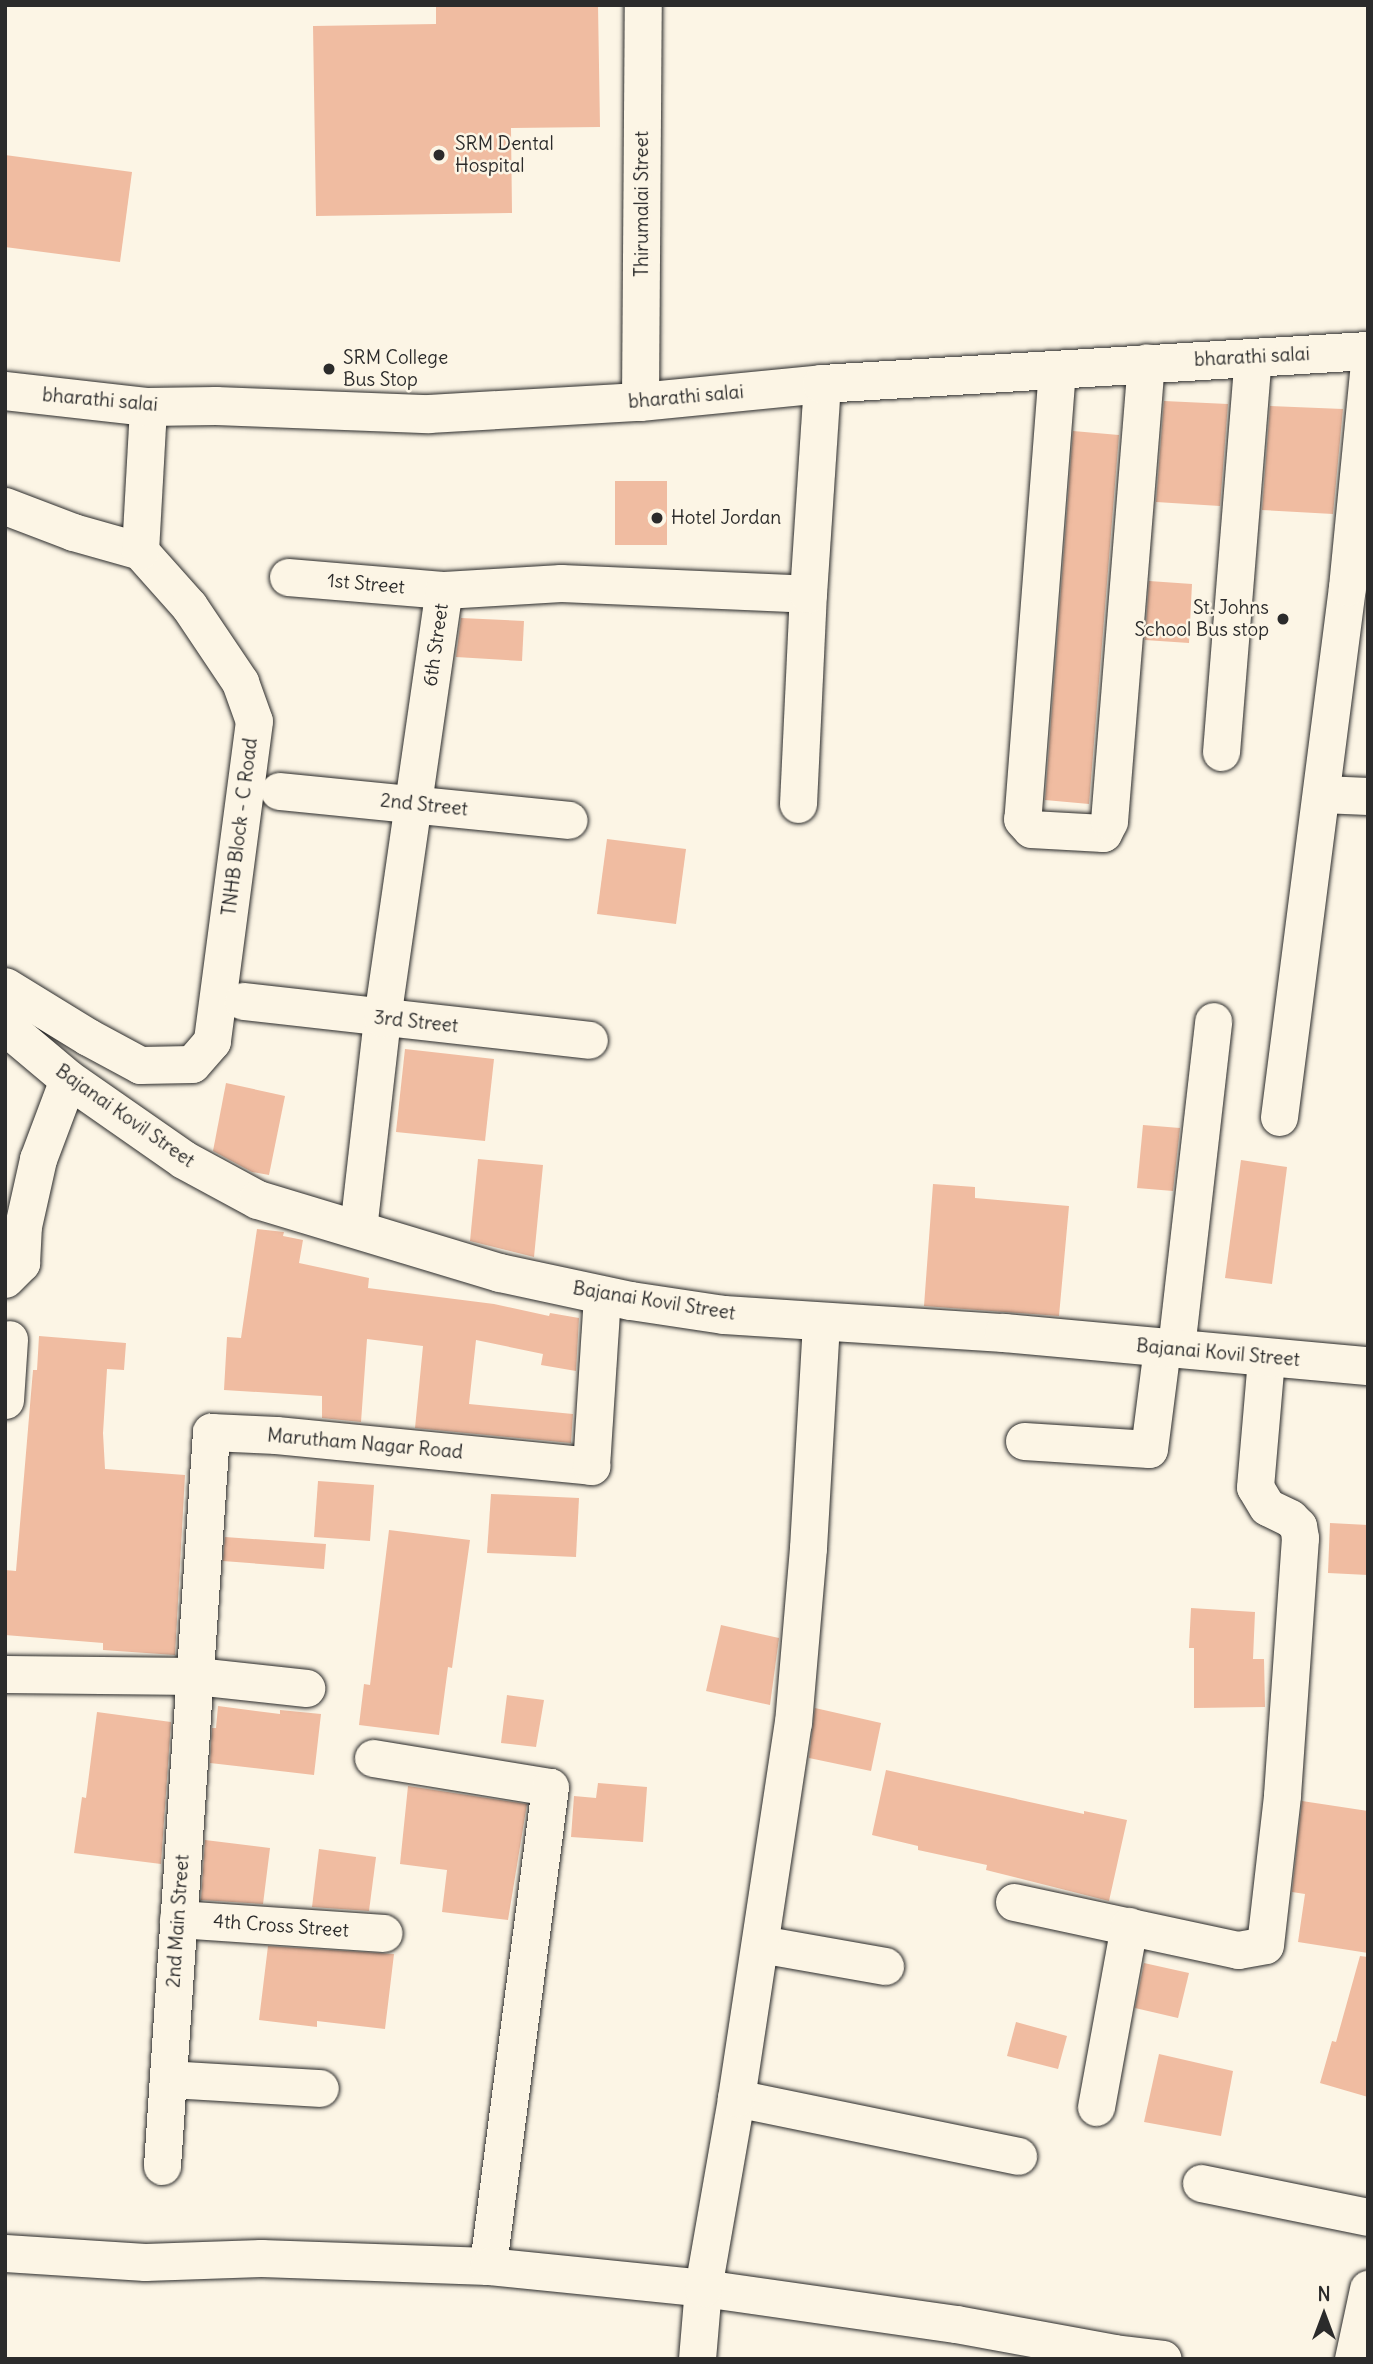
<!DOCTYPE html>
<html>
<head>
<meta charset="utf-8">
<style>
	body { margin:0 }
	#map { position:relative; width:1373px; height:2364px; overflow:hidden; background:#fcf5e5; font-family:Delius,sans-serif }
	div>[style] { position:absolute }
	.building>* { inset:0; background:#f0bca1 }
	.roads { filter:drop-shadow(0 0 2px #2b2b2b) drop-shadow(0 0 2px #2b2b2b) }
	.street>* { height:37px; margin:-18.5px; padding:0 18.5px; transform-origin:18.5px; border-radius:18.5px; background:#fcf5e5 }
	.secondary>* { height:38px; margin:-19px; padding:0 19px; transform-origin:19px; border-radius:19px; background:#fcf5e5 }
	.dots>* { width:19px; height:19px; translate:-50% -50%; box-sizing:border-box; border:4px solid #fcf5e5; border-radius:50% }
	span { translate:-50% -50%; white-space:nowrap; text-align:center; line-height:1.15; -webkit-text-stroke:5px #fcf5e5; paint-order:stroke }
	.poi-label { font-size:19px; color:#2b2b2b }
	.left { translate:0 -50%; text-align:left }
	.right { translate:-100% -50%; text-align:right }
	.street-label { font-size:19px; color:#2b2b2b }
	.frame { position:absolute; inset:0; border:7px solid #2b2b2b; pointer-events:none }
	.north { position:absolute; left:1289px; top:2280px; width:70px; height:70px; -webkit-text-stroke:5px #fcf5e5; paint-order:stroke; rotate:0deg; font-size:19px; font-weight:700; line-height:28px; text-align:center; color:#2b2b2b }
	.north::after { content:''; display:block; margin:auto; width:24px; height:32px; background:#2b2b2b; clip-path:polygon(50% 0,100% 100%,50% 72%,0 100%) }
</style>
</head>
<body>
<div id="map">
	<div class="building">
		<div style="clip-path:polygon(436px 5px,598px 5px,600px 127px,511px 128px,512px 213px,316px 216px,313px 26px,436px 24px)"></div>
		<div style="clip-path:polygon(5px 155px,132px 172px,120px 262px,5px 247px)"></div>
		<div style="clip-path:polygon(1164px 401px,1228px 404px,1220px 506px,1156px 502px)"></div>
		<div style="clip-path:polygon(1270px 406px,1343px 409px,1333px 514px,1262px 510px)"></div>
		<div style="clip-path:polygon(1073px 431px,1119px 435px,1089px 804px,1045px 800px)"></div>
		<div style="clip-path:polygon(615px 481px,667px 481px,667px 545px,615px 545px)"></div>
		<div style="clip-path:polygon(1149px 581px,1192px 584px,1189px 643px,1145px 640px)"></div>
		<div style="clip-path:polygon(461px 618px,524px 621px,522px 661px,456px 657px)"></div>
		<div style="clip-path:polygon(607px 839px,686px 849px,676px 924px,597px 914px)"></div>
		<div style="clip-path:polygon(405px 1049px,494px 1059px,485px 1141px,396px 1132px)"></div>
		<div style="clip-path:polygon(226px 1083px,285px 1096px,269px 1175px,252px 1172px,213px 1151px)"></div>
		<div style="clip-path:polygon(1143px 1125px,1180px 1128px,1173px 1191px,1137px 1188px)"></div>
		<div style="clip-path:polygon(478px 1159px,543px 1165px,534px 1257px,470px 1241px)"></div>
		<div style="clip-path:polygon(1241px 1160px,1287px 1167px,1272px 1284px,1225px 1278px)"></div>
		<div style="clip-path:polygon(933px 1184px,975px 1187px,975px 1198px,1069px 1206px,1059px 1316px,924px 1306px)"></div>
		<div style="clip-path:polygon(257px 1229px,284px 1232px,283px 1236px,303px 1240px,299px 1263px,369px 1278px,368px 1288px,494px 1304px,549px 1316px,550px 1313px,579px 1318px,576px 1371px,541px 1365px,543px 1354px,476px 1340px,469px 1404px,573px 1414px,571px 1443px,415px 1428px,423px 1346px,367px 1339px,361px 1422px,322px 1418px,322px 1396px,224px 1390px,227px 1337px,241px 1338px)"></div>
		<div style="clip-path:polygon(39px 1336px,126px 1343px,124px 1370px,107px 1369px,103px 1433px,105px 1469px,185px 1475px,175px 1655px,103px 1650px,103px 1643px,5px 1635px,5px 1570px,16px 1571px,33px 1370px,37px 1370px)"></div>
		<div style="clip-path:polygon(318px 1481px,374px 1485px,370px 1541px,314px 1537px)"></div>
		<div style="clip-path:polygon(491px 1494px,579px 1498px,576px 1557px,487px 1553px)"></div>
		<div style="clip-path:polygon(1330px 1523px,1368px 1525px,1368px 1575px,1328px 1573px)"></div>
		<div style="clip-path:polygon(389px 1530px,470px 1540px,452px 1668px,448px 1667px,439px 1735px,359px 1725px,364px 1684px,370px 1685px)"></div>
		<div style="clip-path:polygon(225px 1537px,326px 1544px,324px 1569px,223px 1561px)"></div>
		<div style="clip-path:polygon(1191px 1608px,1255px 1612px,1253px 1659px,1264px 1659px,1265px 1707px,1194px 1708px,1194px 1648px,1189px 1648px)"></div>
		<div style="clip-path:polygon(721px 1625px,779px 1638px,770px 1705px,706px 1691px)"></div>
		<div style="clip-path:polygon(507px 1695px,544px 1700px,536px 1747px,501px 1743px)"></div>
		<div style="clip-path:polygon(218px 1706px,280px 1714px,280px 1710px,321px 1714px,314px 1775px,210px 1763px,212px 1728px,216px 1728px)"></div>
		<div style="clip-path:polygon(815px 1708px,881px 1723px,871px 1771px,809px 1758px)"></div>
		<div style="clip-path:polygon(97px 1712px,171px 1722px,161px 1864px,74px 1853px,82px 1797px,86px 1798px)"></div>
		<div style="clip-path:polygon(886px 1770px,1084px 1814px,1084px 1811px,1127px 1820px,1109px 1901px,986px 1870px,987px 1865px,918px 1850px,918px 1846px,872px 1835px)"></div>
		<div style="clip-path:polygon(598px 1783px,647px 1787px,643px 1842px,571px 1837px,574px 1796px,596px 1798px)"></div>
		<div style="clip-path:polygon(408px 1786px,527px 1804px,508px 1920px,442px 1912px,447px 1870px,400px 1864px)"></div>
		<div style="clip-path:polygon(1302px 1801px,1368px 1811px,1368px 1953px,1298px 1942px,1305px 1894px,1292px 1892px)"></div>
		<div style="clip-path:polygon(205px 1840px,270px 1848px,263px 1904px,201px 1900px)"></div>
		<div style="clip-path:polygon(319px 1849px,376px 1857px,369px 1911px,312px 1907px)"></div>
		<div style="clip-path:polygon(268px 1946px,394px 1954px,385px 2029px,317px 2021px,317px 2027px,259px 2020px)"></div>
		<div style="clip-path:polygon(1360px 1956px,1368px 1957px,1368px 2097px,1320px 2083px,1332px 2041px,1336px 2042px)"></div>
		<div style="clip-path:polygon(1144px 1963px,1189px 1973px,1178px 2018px,1135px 2008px)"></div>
		<div style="clip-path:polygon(1016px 2022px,1067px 2036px,1058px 2069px,1007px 2056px)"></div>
		<div style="clip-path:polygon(1159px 2054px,1233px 2071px,1221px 2136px,1144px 2122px)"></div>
	</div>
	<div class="roads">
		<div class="street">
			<div style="left:1057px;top:369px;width:451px;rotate:94.4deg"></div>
			<div style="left:1022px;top:819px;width:13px;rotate:48deg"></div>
			<div style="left:1031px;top:829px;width:72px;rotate:3.2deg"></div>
			<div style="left:1103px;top:833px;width:13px;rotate:-63deg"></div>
			<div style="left:1109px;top:821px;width:460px;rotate:-85.4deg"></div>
			<div style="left:640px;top:402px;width:397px;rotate:-89.6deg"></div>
			<div style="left:5px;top:506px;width:73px;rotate:20.9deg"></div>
			<div style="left:73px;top:532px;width:70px;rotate:15.8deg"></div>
			<div style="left:140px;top:551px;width:74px;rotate:48.3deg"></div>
			<div style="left:189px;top:606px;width:92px;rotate:56.1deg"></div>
			<div style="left:240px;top:682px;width:41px;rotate:70.3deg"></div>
			<div style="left:254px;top:721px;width:323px;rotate:97.5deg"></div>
			<div style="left:212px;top:1041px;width:30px;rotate:131deg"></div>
			<div style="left:192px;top:1064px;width:52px;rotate:178.9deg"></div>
			<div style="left:140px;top:1065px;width:59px;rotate:-151.7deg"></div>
			<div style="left:88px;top:1037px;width:97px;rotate:-148.4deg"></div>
			<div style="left:140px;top:551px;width:144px;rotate:-86.8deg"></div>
			<div style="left:288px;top:577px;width:157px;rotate:4.8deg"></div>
			<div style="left:1221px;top:752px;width:396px;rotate:-85.4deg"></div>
			<div style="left:279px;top:791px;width:291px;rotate:5.7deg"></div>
			<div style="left:1322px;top:794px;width:46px;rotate:2.5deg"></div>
			<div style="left:798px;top:804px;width:210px;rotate:-87.3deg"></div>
			<div style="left:243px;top:1001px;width:348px;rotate:6.4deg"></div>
			<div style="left:1279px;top:1117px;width:534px;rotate:-82.69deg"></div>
			<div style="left:1347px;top:587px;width:215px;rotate:-84.4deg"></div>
			<div style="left:358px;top:1229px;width:212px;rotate:-83.5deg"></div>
			<div style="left:382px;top:1018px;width:432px;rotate:-81.8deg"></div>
			<div style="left:444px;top:590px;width:117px;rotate:-3.4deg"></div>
			<div style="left:561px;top:583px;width:247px;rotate:2.5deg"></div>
			<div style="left:808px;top:594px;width:210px;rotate:-86.2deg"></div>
			<div style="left:5px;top:1279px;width:23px;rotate:-45deg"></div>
			<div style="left:21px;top:1263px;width:37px;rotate:-87deg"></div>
			<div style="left:23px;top:1226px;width:69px;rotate:-77.4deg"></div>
			<div style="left:38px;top:1159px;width:85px;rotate:-69.4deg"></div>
			<div style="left:1176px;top:1348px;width:329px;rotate:-83.5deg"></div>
			<div style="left:5px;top:1400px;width:61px;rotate:-86.2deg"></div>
			<div style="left:1024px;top:1441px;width:125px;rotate:3.7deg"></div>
			<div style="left:1149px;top:1449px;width:102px;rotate:-82.7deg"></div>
			<div style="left:5px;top:1674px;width:191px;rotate:0.6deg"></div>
			<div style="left:196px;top:1676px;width:111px;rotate:6.2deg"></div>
			<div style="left:373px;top:1758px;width:179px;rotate:9.3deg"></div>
			<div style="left:550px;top:1787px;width:483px;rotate:97.4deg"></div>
			<div style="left:1014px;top:1902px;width:229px;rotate:12.1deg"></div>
			<div style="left:1238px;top:1950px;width:27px;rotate:-10deg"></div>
			<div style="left:1265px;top:1945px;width:151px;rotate:-83.5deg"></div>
			<div style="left:1282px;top:1795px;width:258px;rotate:-86deg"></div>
			<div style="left:1300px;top:1538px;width:12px;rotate:-99deg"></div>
			<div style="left:1298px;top:1526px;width:11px;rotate:-135deg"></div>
			<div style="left:1290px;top:1518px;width:25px;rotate:-154deg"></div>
			<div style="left:1267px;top:1507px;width:23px;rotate:-121deg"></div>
			<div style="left:1255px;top:1487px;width:129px;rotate:-85.1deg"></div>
			<div style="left:178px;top:1919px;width:206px;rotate:3.9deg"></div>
			<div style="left:760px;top:1944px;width:127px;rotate:10deg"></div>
			<div style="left:168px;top:2079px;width:152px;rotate:3.4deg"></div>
			<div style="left:736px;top:2098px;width:288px;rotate:11.6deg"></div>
			<div style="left:1096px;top:2107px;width:184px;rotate:-79.7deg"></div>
			<div style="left:162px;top:2166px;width:736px;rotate:-86.18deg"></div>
			<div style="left:211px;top:1432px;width:65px;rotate:2.6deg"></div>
			<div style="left:276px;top:1435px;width:317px;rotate:5.6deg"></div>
			<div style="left:591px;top:1466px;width:171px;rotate:-86.3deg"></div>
			<div style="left:1201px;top:2183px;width:170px;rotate:11.5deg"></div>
			<div style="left:5px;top:2253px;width:140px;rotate:3.7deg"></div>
			<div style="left:145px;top:2262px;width:116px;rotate:-2deg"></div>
			<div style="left:261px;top:2258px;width:227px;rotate:2deg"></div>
			<div style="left:488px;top:2266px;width:216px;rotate:5.8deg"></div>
			<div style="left:703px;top:2288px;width:256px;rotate:8.1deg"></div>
			<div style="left:956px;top:2324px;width:161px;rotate:10.4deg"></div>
			<div style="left:1114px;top:2353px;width:49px;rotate:7deg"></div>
			<div style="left:697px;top:2359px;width:71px;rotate:-85.2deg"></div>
			<div style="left:703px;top:2288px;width:193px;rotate:-80.1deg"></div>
			<div style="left:736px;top:2098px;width:379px;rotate:-81.4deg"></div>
			<div style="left:793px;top:1723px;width:176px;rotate:-85.1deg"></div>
			<div style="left:808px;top:1548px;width:227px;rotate:-86.7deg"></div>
			<div style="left:1353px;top:2359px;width:72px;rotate:-77.9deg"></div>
		</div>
		<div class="secondary">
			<div style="left:5px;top:391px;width:144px;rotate:6.4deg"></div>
			<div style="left:148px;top:407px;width:68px;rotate:-0.8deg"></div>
			<div style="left:216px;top:406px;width:213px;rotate:2.2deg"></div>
			<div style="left:429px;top:414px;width:211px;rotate:-3.3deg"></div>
			<div style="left:640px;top:402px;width:183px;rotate:-5.6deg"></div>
			<div style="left:822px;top:384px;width:547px;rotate:-3.46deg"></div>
			<div style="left:5px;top:1026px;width:82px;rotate:40.1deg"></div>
			<div style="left:68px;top:1079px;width:141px;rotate:34.9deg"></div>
			<div style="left:184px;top:1160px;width:84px;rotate:28.4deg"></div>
			<div style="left:258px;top:1200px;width:253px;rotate:16.8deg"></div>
			<div style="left:500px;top:1273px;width:134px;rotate:12.1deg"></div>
			<div style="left:631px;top:1301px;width:94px;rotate:8.6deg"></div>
			<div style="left:724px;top:1315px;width:281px;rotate:3.7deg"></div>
			<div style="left:1004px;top:1333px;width:365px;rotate:5.2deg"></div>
		</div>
	</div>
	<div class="dots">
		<div style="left:439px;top:155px;background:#2b2b2b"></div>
		<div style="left:329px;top:369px;background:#2b2b2b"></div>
		<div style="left:657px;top:518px;background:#2b2b2b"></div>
		<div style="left:1283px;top:619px;background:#2b2b2b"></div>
	</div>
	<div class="poi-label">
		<span class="left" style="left:455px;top:155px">SRM Dental<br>Hospital</span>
		<span class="left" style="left:343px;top:369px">SRM College<br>Bus Stop</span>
		<span class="left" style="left:671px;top:518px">Hotel Jordan</span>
		<span class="right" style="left:1269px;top:619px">St. Johns<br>School Bus stop</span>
	</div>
	<div class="street-label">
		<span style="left:642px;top:204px;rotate:-90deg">Thirumalai Street</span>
		<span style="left:1252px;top:357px;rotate:-3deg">bharathi salai</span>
		<span style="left:686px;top:397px;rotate:-5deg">bharathi salai</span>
		<span style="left:100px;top:400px;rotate:5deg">bharathi salai</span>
		<span style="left:366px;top:584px;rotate:5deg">1st Street</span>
		<span style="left:436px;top:645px;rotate:-82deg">6th Street</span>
		<span style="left:424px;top:805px;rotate:6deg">2nd Street</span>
		<span style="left:240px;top:827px;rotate:-83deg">TNHB Block - C Road</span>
		<span style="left:416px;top:1022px;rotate:6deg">3rd Street</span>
		<span style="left:125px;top:1116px;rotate:35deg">Bajanai Kovil Street</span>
		<span style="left:654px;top:1301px;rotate:9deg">Bajanai Kovil Street</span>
		<span style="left:1218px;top:1353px;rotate:5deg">Bajanai Kovil Street</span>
		<span style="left:365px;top:1444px;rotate:5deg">Marutham Nagar Road</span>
		<span style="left:178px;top:1921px;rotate:-86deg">2nd Main Street</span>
		<span style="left:281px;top:1926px;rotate:4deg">4th Cross Street</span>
	</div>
	<div class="frame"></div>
	<div class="north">N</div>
</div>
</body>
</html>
